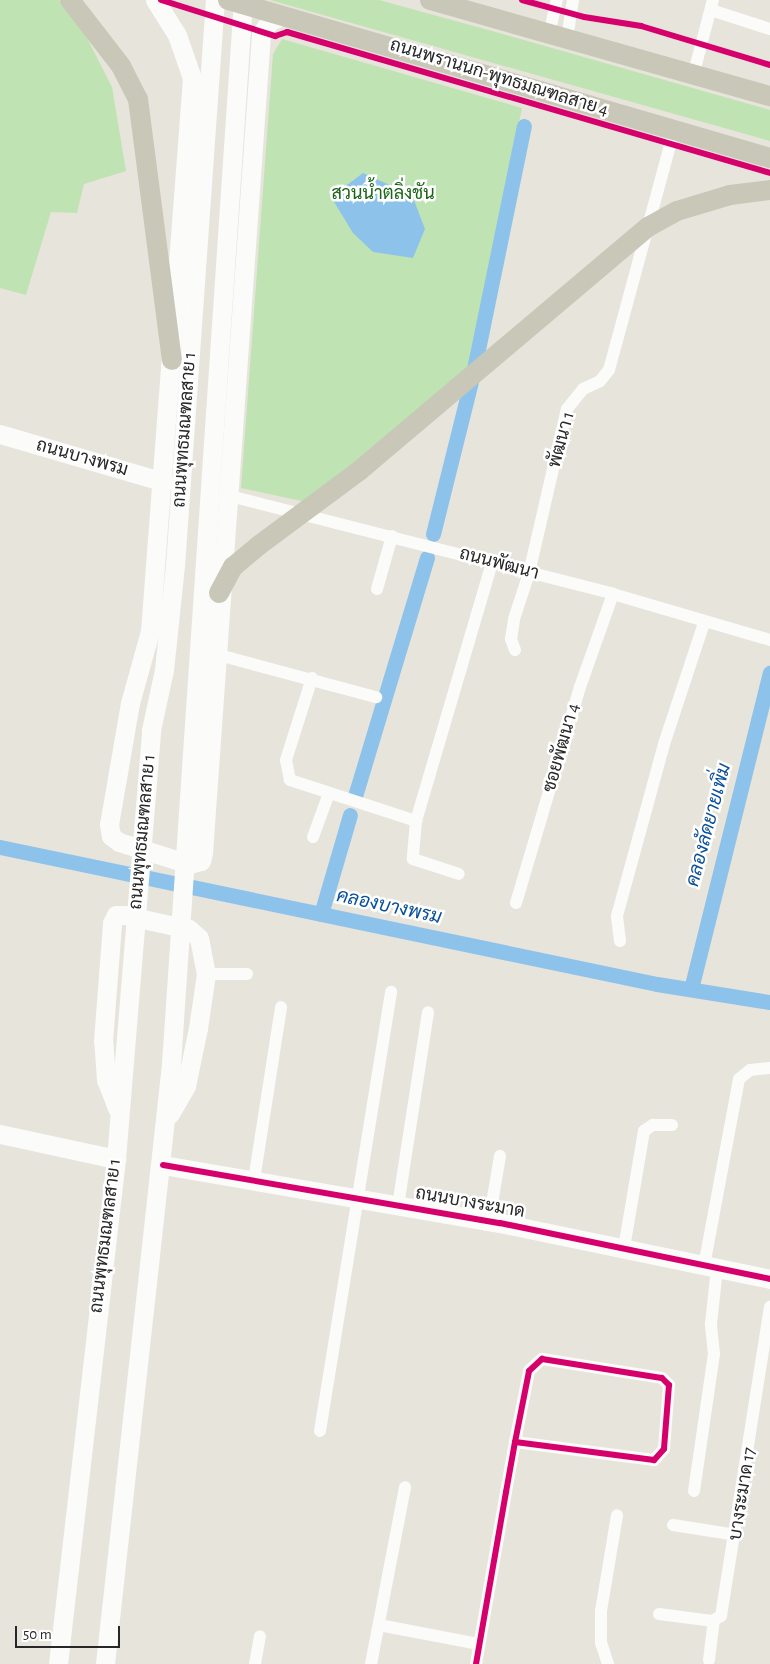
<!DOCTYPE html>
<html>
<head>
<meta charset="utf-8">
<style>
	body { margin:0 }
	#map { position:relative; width:770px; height:1664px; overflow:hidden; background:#e7e4dc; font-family:"Alegreya Sans",Sarabun,sans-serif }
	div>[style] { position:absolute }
	.green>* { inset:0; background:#c0e3b3 }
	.water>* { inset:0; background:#8dc3ea }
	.canal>* { height:15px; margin:-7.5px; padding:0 7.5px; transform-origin:7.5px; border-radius:7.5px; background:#8dc3ea }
	.street>* { height:12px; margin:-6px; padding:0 6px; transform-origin:6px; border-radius:6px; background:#fbfbfa }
	.secondary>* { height:19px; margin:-9.5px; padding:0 9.5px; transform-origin:9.5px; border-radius:9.5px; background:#fbfbfa }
	.primary>* { height:20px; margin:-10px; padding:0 10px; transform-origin:10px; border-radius:10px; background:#c9c7b7 }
	.cycleway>* { height:6px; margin:-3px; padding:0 3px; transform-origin:3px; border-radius:3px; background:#d6006c }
	span { translate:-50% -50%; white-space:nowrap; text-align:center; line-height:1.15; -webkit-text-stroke:5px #fff; paint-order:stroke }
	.street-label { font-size:18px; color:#272727 }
	.park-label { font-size:18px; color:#1a6417 }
	.water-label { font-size:19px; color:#0a5099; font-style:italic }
	.scale { position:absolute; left:15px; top:1626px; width:105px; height:22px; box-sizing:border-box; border:2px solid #272727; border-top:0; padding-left:6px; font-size:15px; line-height:18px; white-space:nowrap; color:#272727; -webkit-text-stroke:4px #fff; paint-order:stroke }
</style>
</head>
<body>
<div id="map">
	<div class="green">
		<div style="clip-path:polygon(0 0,59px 0,86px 36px,112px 87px,126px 171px,84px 184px,77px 213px,51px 212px,26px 295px,0 288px)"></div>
		<div style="clip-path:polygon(270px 0,379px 0,492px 31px,770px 110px,770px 141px)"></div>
		<div style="clip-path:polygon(282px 39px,522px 108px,466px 383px,311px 503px,241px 488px,273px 54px)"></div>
	</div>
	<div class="water">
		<div style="clip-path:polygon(363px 173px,412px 195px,425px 229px,413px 258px,373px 252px,353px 233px,331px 197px)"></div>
	</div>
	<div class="canal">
		<div style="left:433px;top:534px;width:170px;rotate:-76deg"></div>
		<div style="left:474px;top:369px;width:248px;rotate:-78.4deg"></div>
		<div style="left:355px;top:796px;width:249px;rotate:-73.2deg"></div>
		<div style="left:0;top:847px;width:671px;rotate:11.78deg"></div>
		<div style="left:657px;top:984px;width:114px;rotate:9.1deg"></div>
		<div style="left:321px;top:914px;width:103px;rotate:-73.7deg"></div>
		<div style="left:691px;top:989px;width:326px;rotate:-76deg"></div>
	</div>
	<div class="street">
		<div style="left:711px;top:10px;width:62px;rotate:17.9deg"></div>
		<div style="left:549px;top:34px;width:35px;rotate:-77deg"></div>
		<div style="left:567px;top:38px;width:38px;rotate:-81deg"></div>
		<div style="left:693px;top:76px;width:79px;rotate:-75.3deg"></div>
		<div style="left:226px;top:495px;width:399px;rotate:14.3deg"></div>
		<div style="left:613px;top:594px;width:164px;rotate:16.3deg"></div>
		<div style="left:377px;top:589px;width:55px;rotate:-74.2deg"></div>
		<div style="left:515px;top:650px;width:12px;rotate:-110deg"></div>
		<div style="left:511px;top:639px;width:20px;rotate:-81deg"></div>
		<div style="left:514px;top:619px;width:48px;rotate:-71.9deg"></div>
		<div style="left:529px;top:573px;width:168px;rotate:-77deg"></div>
		<div style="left:567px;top:409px;width:26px;rotate:-51deg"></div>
		<div style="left:583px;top:389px;width:19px;rotate:-25deg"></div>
		<div style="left:600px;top:381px;width:14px;rotate:-51deg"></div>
		<div style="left:609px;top:370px;width:249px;rotate:-74.8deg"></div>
		<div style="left:215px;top:654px;width:167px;rotate:15deg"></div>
		<div style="left:312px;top:678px;width:86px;rotate:107.6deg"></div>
		<div style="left:286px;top:760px;width:20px;rotate:79deg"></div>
		<div style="left:290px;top:780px;width:133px;rotate:18deg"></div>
		<div style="left:416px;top:821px;width:270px;rotate:-73.6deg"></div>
		<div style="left:416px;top:821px;width:38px;rotate:95deg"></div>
		<div style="left:413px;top:859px;width:48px;rotate:18.1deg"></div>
		<div style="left:313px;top:837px;width:44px;rotate:-69.9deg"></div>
		<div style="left:516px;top:903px;width:225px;rotate:-73.5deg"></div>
		<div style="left:580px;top:687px;width:99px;rotate:-70.5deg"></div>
		<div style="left:620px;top:941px;width:25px;rotate:-97deg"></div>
		<div style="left:617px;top:916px;width:178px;rotate:-74.7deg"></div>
		<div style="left:664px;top:744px;width:127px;rotate:-71.7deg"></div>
		<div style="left:206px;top:974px;width:41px"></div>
		<div style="left:254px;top:1180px;width:175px;rotate:-81.1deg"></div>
		<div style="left:398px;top:1206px;width:196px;rotate:-81.2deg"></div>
		<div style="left:489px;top:1221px;width:66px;rotate:-80.4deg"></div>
		<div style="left:624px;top:1248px;width:119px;rotate:-80.3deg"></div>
		<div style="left:644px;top:1131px;width:11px;rotate:-34deg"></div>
		<div style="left:653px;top:1125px;width:19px"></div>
		<div style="left:704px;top:1266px;width:190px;rotate:-79.4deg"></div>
		<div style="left:739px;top:1079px;width:14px;rotate:-39deg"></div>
		<div style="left:750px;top:1070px;width:20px;rotate:-6deg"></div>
		<div style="left:320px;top:1431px;width:445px;rotate:-80.8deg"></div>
		<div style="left:694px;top:1491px;width:138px;rotate:-81.7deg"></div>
		<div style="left:714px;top:1354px;width:30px;rotate:-96deg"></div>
		<div style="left:711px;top:1324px;width:56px;rotate:-83.9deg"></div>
		<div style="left:673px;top:1525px;width:65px;rotate:8.9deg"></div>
		<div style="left:659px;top:1614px;width:53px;rotate:7.5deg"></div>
		<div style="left:712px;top:1621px;width:10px;rotate:-29deg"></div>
		<div style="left:721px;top:1616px;width:313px;rotate:-81deg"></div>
		<div style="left:379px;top:1625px;width:102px;rotate:10.8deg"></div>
		<div style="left:709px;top:1660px;width:39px;rotate:-83deg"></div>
		<div style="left:255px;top:1664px;width:28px;rotate:-80deg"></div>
		<div style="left:371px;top:1664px;width:180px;rotate:-79.1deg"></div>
		<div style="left:476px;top:1664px;width:175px;rotate:-80.1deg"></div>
		<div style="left:506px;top:1492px;width:51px;rotate:-79.8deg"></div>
		<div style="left:515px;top:1442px;width:72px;rotate:-78.8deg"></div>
		<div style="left:529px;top:1371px;width:18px;rotate:-43deg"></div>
		<div style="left:542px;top:1359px;width:121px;rotate:9deg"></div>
		<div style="left:662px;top:1378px;width:10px;rotate:45deg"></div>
		<div style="left:669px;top:1385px;width:64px;rotate:94.5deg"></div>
		<div style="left:664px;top:1449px;width:15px;rotate:132deg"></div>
		<div style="left:654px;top:1460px;width:140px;rotate:-172.6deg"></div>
		<div style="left:608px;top:1664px;width:22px;rotate:-108deg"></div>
		<div style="left:601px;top:1643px;width:32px;rotate:-90deg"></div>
		<div style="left:601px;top:1611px;width:97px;rotate:-80.5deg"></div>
	</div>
	<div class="secondary">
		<div style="left:155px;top:0;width:41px;rotate:57.8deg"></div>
		<div style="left:177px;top:35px;width:46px;rotate:70.8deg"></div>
		<div style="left:192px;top:78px;width:555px;rotate:94.34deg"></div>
		<div style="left:150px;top:631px;width:75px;rotate:105.5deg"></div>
		<div style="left:130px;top:703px;width:123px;rotate:99.8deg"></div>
		<div style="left:109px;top:824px;width:12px;rotate:81deg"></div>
		<div style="left:111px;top:836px;width:10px;rotate:37deg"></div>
		<div style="left:119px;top:842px;width:73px;rotate:17.4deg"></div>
		<div style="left:189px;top:864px;width:12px;rotate:-14deg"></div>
		<div style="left:201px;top:861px;width:8px;rotate:-76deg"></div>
		<div style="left:203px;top:853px;width:821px;rotate:-85.95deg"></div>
		<div style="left:261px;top:34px;width:14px;rotate:-56deg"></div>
		<div style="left:269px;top:22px;width:13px;rotate:-27deg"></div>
		<div style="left:0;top:434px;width:171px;rotate:16.3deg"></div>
		<div style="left:117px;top:1108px;width:30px;rotate:-111deg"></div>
		<div style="left:106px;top:1080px;width:39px;rotate:-94deg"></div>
		<div style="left:103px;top:1041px;width:118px;rotate:-85.6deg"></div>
		<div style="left:112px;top:923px;width:9px;rotate:-63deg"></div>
		<div style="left:116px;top:915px;width:8px"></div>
		<div style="left:124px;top:915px;width:66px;rotate:12.2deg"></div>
		<div style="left:189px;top:929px;width:13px;rotate:42deg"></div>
		<div style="left:199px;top:938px;width:37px;rotate:79deg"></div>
		<div style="left:206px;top:974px;width:55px;rotate:98.4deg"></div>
		<div style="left:198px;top:1028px;width:59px;rotate:101.7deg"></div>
		<div style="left:186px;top:1086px;width:32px;rotate:120deg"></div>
		<div style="left:0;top:1134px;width:119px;rotate:12.2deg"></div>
		<div style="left:163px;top:1165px;width:342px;rotate:9.8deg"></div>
		<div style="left:500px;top:1223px;width:276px;rotate:11.7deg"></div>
		<div style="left:58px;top:1664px;width:508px;rotate:-83.45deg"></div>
		<div style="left:116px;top:1159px;width:430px;rotate:-85.3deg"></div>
		<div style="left:151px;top:730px;width:61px;rotate:-77.8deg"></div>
		<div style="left:164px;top:670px;width:105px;rotate:-84deg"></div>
		<div style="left:175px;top:566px;width:567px;rotate:-85.96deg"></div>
		<div style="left:105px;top:1664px;width:604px;rotate:-83.72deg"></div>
		<div style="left:171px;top:1064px;width:1066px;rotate:-86.13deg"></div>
	</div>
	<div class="primary">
		<div style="left:70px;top:0;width:83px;rotate:52.3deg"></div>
		<div style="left:121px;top:66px;width:37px;rotate:63deg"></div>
		<div style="left:138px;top:99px;width:263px;rotate:82.6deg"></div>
		<div style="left:228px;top:0;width:565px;rotate:16.25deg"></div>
		<div style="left:430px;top:0;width:353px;rotate:15.8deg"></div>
		<div style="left:219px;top:593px;width:30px;rotate:-62deg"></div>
		<div style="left:233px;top:567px;width:33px;rotate:-40deg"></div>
		<div style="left:258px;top:546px;width:126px;rotate:-36.6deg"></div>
		<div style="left:359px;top:471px;width:378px;rotate:-40.2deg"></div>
		<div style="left:648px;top:227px;width:33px;rotate:-29deg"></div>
		<div style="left:677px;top:211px;width:55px;rotate:-16.8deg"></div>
		<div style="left:730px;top:195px;width:40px;rotate:-7.1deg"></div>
	</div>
	<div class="cycleway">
		<div style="left:161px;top:0;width:120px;rotate:17.5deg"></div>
		<div style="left:275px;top:36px;width:13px;rotate:-18deg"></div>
		<div style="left:287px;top:32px;width:503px;rotate:16.27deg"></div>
		<div style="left:522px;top:0;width:64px;rotate:15.3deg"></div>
		<div style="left:584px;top:17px;width:58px;rotate:9deg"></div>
		<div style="left:641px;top:26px;width:135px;rotate:16.8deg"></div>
		<div style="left:163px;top:1165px;width:342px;rotate:9.8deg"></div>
		<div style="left:500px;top:1223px;width:276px;rotate:11.7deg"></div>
		<div style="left:476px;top:1664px;width:175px;rotate:-80.1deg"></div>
		<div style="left:506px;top:1492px;width:51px;rotate:-79.8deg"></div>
		<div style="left:515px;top:1442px;width:72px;rotate:-78.8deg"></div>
		<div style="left:529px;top:1371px;width:18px;rotate:-43deg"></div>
		<div style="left:542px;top:1359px;width:121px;rotate:9deg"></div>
		<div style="left:662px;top:1378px;width:10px;rotate:45deg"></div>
		<div style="left:669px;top:1385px;width:64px;rotate:94.5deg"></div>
		<div style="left:664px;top:1449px;width:15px;rotate:132deg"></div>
		<div style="left:654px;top:1460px;width:140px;rotate:-172.6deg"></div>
	</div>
	<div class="street-label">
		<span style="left:499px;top:78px;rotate:17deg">ถนนพรานนก-พุทธมณฑลสาย 4</span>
		<span style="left:185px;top:430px;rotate:-86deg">ถนนพุทธมณฑลสาย 1</span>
		<span style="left:562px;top:440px;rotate:-75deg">พัฒนา 1</span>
		<span style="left:82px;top:458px;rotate:16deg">ถนนบางพรม</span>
		<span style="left:499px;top:564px;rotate:15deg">ถนนพัฒนา</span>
		<span style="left:562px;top:748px;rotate:-74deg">ซอยพัฒนา 4</span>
		<span style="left:143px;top:832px;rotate:-85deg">ถนนพุทธมณฑลสาย 1</span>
		<span style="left:470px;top:1203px;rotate:10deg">ถนนบางระมาด</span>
		<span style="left:106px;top:1236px;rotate:-83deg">ถนนพุทธมณฑลสาย 1</span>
		<span style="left:743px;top:1494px;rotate:-81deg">บางระมาด 17</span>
	</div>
	<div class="park-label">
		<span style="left:383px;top:194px">สวนน้ำตลิ่งชัน</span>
	</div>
	<div class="water-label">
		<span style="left:709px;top:825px;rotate:-75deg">คลองลัดยายเพิ่ม</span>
		<span style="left:389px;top:907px;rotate:12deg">คลองบางพรม</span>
	</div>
	<div class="scale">50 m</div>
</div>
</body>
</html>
